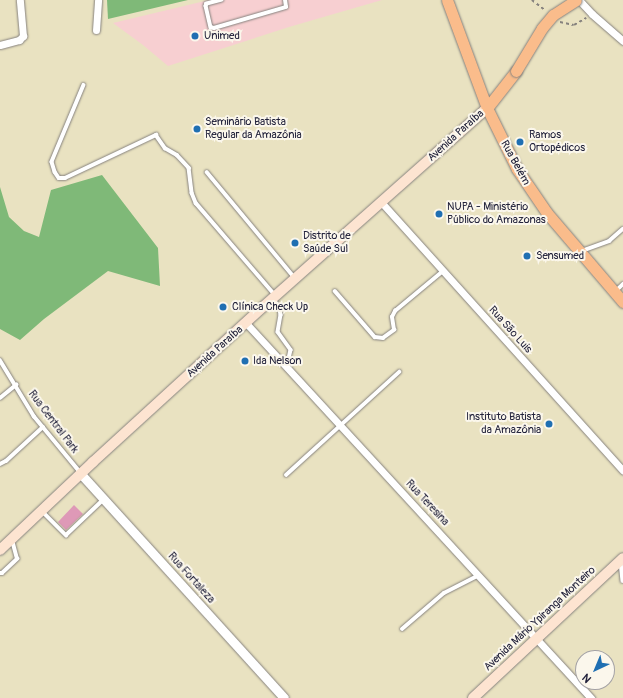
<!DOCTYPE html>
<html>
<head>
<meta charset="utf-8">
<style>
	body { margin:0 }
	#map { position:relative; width:623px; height:698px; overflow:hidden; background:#e9e2c1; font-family:Pangolin,sans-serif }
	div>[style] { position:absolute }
	.built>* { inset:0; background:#f7cfd1 }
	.forest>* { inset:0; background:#7fb978 }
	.building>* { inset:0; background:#de99b7 }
	.path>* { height:1.5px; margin-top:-0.75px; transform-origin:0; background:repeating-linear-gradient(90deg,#86827e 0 3px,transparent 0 6px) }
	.roads { filter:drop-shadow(0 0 1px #86827e) drop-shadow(0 0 1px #86827e) }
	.service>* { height:3.5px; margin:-1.75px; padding:0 1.75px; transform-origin:1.75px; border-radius:1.75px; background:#fff }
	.minor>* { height:7px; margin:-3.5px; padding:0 3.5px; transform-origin:3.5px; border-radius:3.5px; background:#fff }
	.tertiary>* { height:9px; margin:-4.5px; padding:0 4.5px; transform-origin:4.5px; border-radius:4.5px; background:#fff }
	.secondary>* { height:10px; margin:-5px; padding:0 5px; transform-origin:5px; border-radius:5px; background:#fde4d1 }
	.primary>* { height:11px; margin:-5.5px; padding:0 5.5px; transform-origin:5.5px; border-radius:5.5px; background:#fabc8b }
	.bridges { filter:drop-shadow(0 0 1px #86827e) drop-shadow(0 0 1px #86827e) }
	.primary-bridge>* { height:11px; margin:-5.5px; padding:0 5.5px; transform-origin:5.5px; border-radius:5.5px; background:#fabc8b }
	.dots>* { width:11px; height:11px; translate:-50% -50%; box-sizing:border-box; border:2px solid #fbf7ec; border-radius:50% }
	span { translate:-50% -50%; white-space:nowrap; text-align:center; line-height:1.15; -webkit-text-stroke:4px #fbf7ec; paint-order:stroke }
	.poi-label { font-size:11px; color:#22223b }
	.left { translate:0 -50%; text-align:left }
	.right { translate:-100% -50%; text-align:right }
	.street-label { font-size:11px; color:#22223b }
	.north { position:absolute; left:575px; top:650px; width:40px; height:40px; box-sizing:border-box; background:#fbf7ec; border:1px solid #a4a2a5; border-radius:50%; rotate:224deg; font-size:11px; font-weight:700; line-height:16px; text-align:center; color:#22223b }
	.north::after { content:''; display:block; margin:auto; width:14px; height:18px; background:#1f6fb2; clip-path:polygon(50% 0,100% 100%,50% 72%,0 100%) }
</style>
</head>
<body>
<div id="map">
	<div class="built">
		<div style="clip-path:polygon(209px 0,382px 0,289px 27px,168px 66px,143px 45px,113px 23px)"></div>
	</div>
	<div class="forest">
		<div style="clip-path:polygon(107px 0,188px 0,108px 19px)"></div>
		<div style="clip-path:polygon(102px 175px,158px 248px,160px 286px,108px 271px,44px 319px,20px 340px,0 329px,0 187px,9px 217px,24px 231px,39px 237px,51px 190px)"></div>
	</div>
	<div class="building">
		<div style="clip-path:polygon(74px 505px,83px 514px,66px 530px,58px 522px)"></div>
	</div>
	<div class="path">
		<div style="left:532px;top:0;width:16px;rotate:38deg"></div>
		<div style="left:560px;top:22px;width:14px;rotate:12deg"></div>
		<div style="left:574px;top:25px;width:14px;rotate:-30deg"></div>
	</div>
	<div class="roads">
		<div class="service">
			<div style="left:222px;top:0;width:16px;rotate:165deg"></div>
			<div style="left:207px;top:4px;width:2px;rotate:117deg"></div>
			<div style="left:206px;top:6px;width:22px;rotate:77deg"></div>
			<div style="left:211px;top:27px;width:3px;rotate:18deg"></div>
			<div style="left:214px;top:28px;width:75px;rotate:-16.3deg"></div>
			<div style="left:286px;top:7px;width:7px;rotate:-98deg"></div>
			<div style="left:84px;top:85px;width:83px;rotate:112.6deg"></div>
			<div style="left:52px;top:162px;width:10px;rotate:73deg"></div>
			<div style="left:55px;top:172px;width:7px;rotate:56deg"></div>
			<div style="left:59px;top:178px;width:6px"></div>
			<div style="left:65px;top:178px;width:101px;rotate:-25.3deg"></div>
			<div style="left:156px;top:135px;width:16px;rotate:55deg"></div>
			<div style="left:165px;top:148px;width:14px;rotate:30deg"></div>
			<div style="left:177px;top:155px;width:18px;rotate:47deg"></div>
			<div style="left:189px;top:168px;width:25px;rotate:83deg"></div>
			<div style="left:192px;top:193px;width:11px;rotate:68deg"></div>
			<div style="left:196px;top:203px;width:121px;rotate:49.3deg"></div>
			<div style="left:207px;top:172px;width:138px;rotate:50.3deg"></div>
			<div style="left:582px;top:251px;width:29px;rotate:-20deg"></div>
			<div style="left:609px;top:241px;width:18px;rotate:-41deg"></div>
			<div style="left:335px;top:291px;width:61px;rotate:49deg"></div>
			<div style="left:375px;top:337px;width:8px;rotate:7deg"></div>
			<div style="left:383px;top:338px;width:14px;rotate:-36deg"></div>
			<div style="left:394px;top:330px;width:13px;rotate:-99deg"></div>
			<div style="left:392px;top:317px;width:7px;rotate:-63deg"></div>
			<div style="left:395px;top:311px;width:62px;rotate:-39.8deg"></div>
			<div style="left:615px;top:292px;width:11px;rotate:-45deg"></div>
			<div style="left:274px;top:300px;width:8px;rotate:50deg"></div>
			<div style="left:279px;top:306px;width:9px;rotate:77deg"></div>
			<div style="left:281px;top:315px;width:17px;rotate:100deg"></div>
			<div style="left:278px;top:332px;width:22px;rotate:54deg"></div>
			<div style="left:291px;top:350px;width:17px;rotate:103deg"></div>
			<div style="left:0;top:360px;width:66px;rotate:58.7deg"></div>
			<div style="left:34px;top:416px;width:74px;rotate:50.5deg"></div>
			<div style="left:0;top:398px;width:21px;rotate:-39deg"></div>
			<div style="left:0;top:464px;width:7px;rotate:-27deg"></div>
			<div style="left:6px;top:461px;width:50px;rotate:-42.6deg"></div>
			<div style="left:286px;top:475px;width:153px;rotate:-42.3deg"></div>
			<div style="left:43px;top:512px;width:33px;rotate:45deg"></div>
			<div style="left:66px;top:535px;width:51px;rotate:-43.4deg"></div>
			<div style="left:621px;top:562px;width:19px;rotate:84deg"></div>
			<div style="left:0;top:573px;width:2px"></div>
			<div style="left:2px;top:573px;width:21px;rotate:-43deg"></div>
			<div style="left:17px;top:559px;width:20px;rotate:-105deg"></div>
			<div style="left:402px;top:629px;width:55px;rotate:-40.6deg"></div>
			<div style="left:444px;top:593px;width:38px;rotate:-27deg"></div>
		</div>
		<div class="minor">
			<div style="left:579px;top:0;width:19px;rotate:47deg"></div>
			<div style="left:592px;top:14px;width:41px;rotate:41.1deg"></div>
			<div style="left:96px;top:30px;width:30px;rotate:-86deg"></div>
			<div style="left:0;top:45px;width:20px;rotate:-15deg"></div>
			<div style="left:19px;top:40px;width:6px;rotate:-45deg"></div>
			<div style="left:23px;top:36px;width:36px;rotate:-95deg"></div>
			<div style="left:382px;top:203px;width:360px;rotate:48deg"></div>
			<div style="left:246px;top:323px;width:510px;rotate:47.39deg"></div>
		</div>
		<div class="tertiary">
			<div style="left:81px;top:474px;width:302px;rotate:47.8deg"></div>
		</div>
		<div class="secondary">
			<div style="left:0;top:550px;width:128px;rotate:-43.4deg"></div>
			<div style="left:93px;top:462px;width:230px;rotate:-42.4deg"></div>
			<div style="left:263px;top:307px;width:300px;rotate:-41.6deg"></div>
			<div style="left:473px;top:698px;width:205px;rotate:-43deg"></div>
		</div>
		<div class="primary">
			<div style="left:447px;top:0;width:115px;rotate:69.7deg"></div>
			<div style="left:487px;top:108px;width:68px;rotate:63.8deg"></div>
			<div style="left:517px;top:169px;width:53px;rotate:55.7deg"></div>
			<div style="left:547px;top:213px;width:117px;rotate:49.5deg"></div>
			<div style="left:487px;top:108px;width:47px;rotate:-51.9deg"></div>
		</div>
	</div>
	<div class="bridges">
		<div class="primary-bridge">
			<div style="left:516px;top:71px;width:50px;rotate:-58.8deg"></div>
			<div style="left:542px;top:28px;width:17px;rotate:-50deg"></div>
			<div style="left:553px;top:15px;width:27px;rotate:-33deg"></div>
		</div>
	</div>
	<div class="dots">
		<div style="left:195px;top:36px;background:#1f6fb2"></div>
		<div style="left:197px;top:129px;background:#1f6fb2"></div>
		<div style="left:520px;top:142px;background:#1f6fb2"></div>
		<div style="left:439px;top:214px;background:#1f6fb2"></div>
		<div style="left:295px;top:243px;background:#1f6fb2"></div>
		<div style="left:527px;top:256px;background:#1f6fb2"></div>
		<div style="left:223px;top:307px;background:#1f6fb2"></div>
		<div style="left:245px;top:361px;background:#1f6fb2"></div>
		<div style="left:549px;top:424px;background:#1f6fb2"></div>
	</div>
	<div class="poi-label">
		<span class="left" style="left:204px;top:36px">Unimed</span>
		<span class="left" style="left:205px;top:129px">Seminário Batista<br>Regular da Amazônia</span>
		<span class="left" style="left:529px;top:142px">Ramos<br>Ortopédicos</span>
		<span class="left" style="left:447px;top:214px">NUPA - Ministério<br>Público do Amazonas</span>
		<span class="left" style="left:303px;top:243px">Distrito de<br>Saúde Sul</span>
		<span class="left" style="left:536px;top:256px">Sensumed</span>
		<span class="left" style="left:232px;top:307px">Clínica Check Up</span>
		<span class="left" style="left:253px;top:361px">Ida Nelson</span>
		<span class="right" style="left:541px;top:424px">Instituto Batista<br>da Amazônia</span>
	</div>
	<div class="street-label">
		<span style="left:456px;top:136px;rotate:-42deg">Avenida Paraíba</span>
		<span style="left:515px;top:163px;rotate:61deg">Rua Belém</span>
		<span style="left:510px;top:330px;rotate:48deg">Rua São Luis</span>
		<span style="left:215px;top:352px;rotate:-42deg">Avenida Paraíba</span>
		<span style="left:53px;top:422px;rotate:53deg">Rua Central Park</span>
		<span style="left:427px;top:503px;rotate:47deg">Rua Teresina</span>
		<span style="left:191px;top:578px;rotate:48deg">Rua Fortaleza</span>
		<span style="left:540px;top:619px;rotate:-43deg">Avenida Mário Ypiranga Monteiro</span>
	</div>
	<div class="north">N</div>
</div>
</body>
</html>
